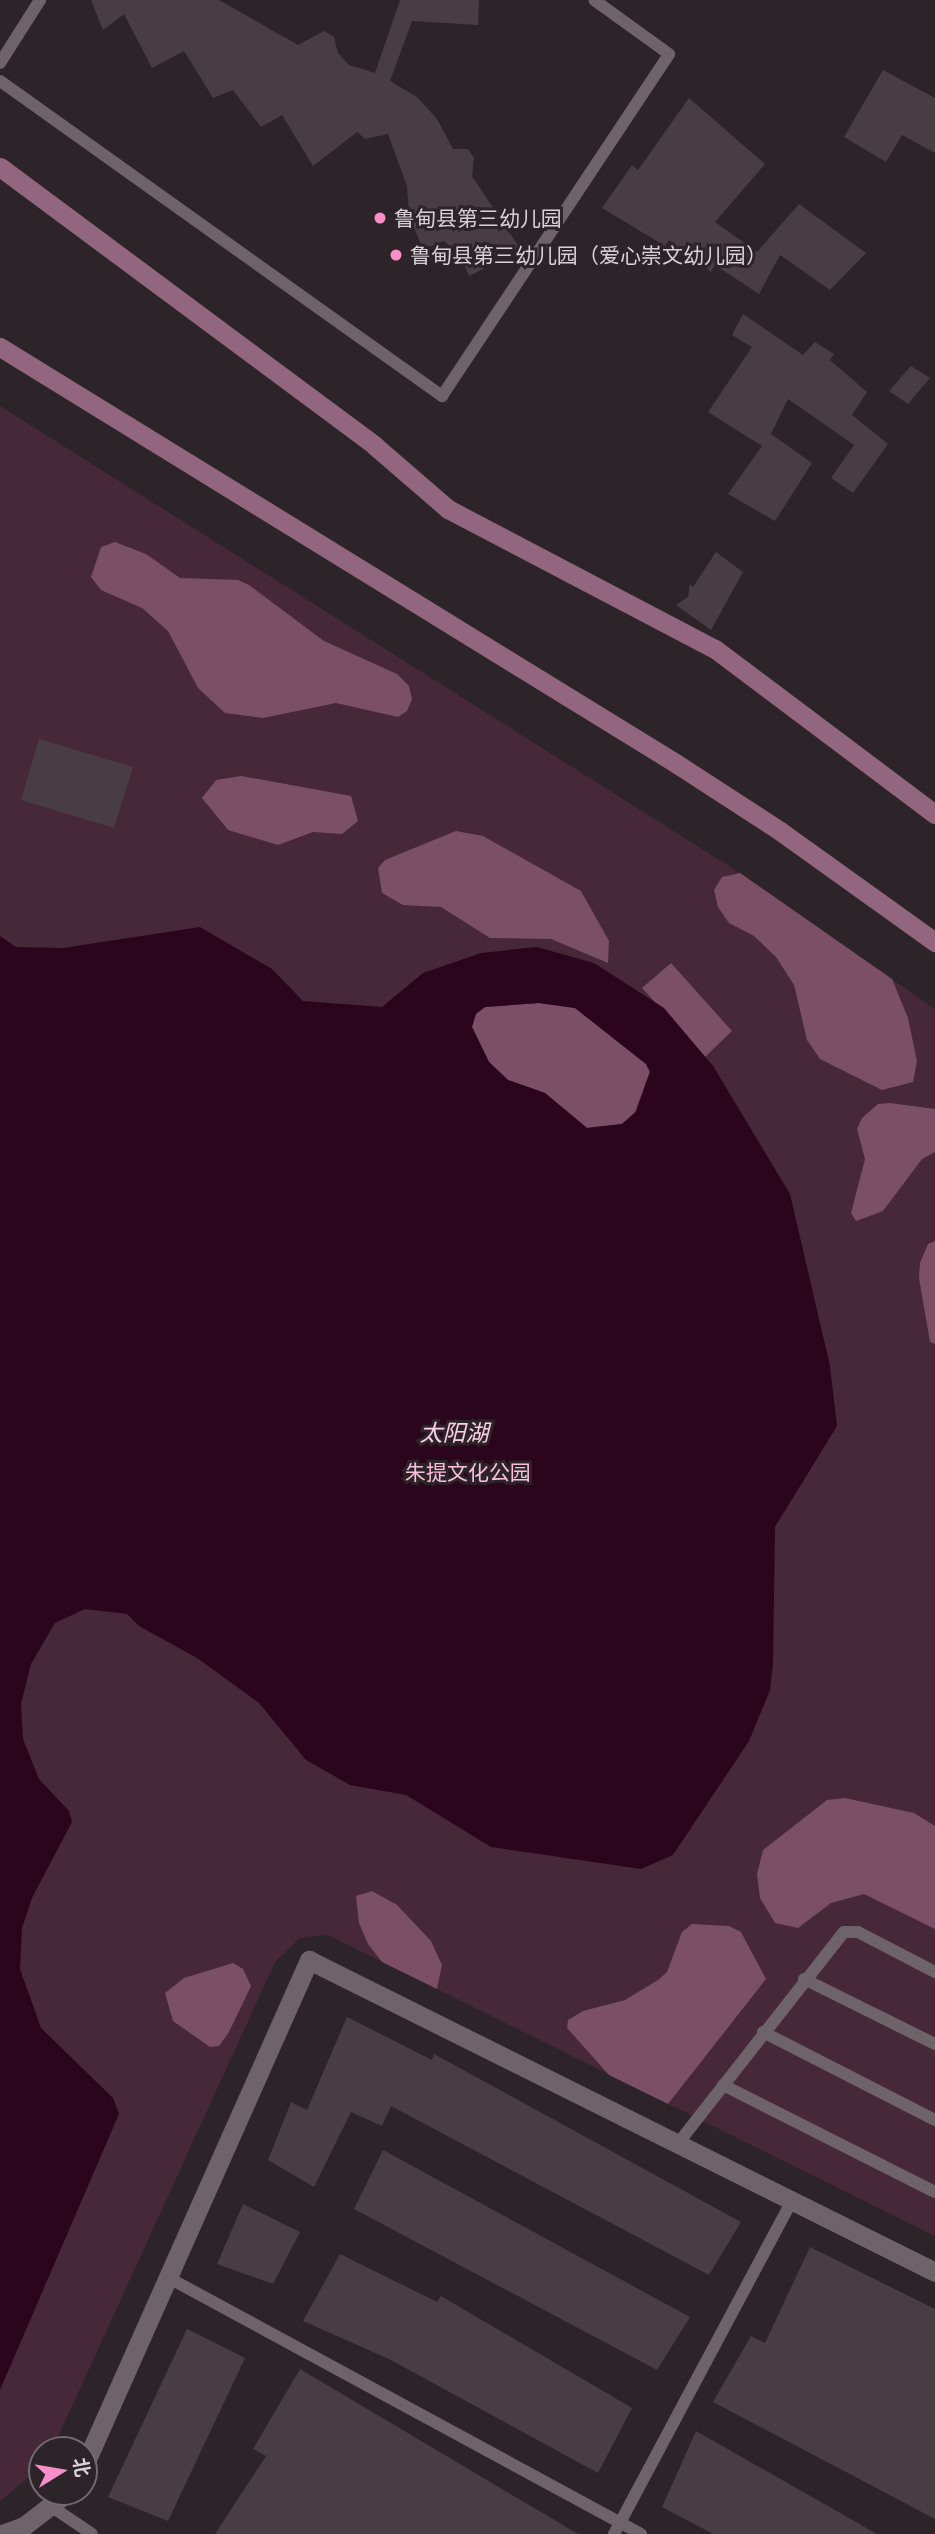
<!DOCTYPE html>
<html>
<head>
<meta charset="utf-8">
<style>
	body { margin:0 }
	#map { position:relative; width:935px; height:2534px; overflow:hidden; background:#2d2429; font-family:"Asap Condensed","Noto Sans SC",sans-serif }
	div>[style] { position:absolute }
	.green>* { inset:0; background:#472839 }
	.forest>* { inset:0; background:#7b4f66 }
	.water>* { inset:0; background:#2a051c }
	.building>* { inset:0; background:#473d42 }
	.service>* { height:12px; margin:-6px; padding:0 6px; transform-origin:6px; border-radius:6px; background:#6e6368 }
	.tertiary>* { height:19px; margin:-9.5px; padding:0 9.5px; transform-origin:9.5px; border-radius:9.5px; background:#6e6368 }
	.secondary>* { height:19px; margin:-9.5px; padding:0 9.5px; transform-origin:9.5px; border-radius:9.5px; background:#93667f }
	.dots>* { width:19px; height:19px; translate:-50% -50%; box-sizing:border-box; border:4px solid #2d2429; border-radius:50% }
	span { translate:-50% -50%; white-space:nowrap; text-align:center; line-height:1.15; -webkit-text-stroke:6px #2d2429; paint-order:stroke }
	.poi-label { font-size:21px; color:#d8d2d5 }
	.left { translate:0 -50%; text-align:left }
	.park-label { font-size:21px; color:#fbbfde }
	.water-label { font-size:23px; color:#fdcfe6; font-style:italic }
	.north { position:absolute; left:28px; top:2436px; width:70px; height:70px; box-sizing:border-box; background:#2d2429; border:2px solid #716a6e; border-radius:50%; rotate:79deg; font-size:19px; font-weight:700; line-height:28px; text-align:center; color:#d8d2d5 }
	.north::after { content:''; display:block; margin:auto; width:24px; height:32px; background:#f98fc9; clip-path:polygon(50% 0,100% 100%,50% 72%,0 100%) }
</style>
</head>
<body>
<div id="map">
	<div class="green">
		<div style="clip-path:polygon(0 406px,740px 873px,935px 1009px,935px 2236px,328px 1935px,300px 1938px,275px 1962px,52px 2450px,42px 2450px,42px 2466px,0 2501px)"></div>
	</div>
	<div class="forest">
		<div style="clip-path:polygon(115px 542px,146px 554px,180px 578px,238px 580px,249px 585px,324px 641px,397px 674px,409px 686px,412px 699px,407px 711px,398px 717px,336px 703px,263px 718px,225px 713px,198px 688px,168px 631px,142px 608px,101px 590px,91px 577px,101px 547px)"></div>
		<div style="clip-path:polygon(241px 776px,351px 796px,358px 821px,342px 834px,313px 832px,278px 845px,228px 830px,202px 798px,216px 780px)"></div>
		<div style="clip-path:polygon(456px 831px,483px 836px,581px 891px,609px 941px,608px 963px,551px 939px,490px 938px,441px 907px,403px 905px,382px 893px,378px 868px,385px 860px)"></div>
		<div style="clip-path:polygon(740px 873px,892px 979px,908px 1018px,917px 1061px,913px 1082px,882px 1090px,820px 1059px,807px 1040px,794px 985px,776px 957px,754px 936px,729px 923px,718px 907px,714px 890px,722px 877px)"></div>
		<div style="clip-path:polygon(671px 963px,732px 1031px,705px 1057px,642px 988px)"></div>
		<div style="clip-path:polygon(539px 1003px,575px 1008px,646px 1064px,650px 1071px,635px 1112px,622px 1124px,587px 1128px,545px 1093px,508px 1080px,489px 1062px,472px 1027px,475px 1014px,485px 1007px)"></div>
		<div style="clip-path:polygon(890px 1103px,935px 1109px,935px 1152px,922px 1159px,883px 1211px,856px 1221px,851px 1213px,865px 1159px,857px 1129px,862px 1118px,878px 1104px)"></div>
		<div style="clip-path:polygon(935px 1241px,935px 1344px,930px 1342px,919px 1278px,920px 1263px,928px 1244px)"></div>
		<div style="clip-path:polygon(845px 1798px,914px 1813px,935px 1826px,935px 1929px,864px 1894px,831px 1903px,798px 1928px,775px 1923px,760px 1898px,757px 1874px,763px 1850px,827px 1800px)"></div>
		<div style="clip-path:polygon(372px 1891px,397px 1905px,431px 1941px,442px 1965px,437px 1989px,382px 1962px,368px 1944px,359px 1923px,356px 1896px)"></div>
		<div style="clip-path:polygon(692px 1924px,729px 1926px,741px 1932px,766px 1979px,668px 2104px,609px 2075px,567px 2028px,568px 2020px,583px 2011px,625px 2000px,658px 1980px,667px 1972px,682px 1932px)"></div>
		<div style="clip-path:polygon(233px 1963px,243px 1969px,251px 1986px,229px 2032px,219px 2046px,210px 2047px,173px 2021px,165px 1993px,184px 1978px)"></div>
	</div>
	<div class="water">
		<div style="clip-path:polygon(evenodd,200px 927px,272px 969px,303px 1001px,382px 1007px,423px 973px,481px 953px,537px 947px,594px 963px,664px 1008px,713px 1066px,790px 1194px,830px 1366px,837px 1426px,775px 1527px,773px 1664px,770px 1690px,749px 1741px,673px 1855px,641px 1869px,491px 1847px,406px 1795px,350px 1785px,306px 1760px,259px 1703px,197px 1658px,139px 1626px,127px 1614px,85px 1609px,55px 1623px,31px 1664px,21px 1704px,23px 1739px,39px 1779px,69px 1811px,72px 1822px,32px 1898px,22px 1928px,20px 1969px,41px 2028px,113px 2098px,119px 2114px,0 2390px,0 936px,16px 947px,63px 948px,200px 927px,539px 1003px,575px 1008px,646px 1064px,650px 1072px,636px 1112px,622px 1124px,587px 1128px,545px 1093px,508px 1080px,489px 1062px,472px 1027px,476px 1014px,485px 1007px,539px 1003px)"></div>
	</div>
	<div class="building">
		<div style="clip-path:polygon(91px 0,219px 0,298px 45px,324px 31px,334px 37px,338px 53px,349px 65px,375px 73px,400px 0,479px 0,478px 25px,412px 21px,390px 81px,417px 97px,437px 119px,453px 149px,468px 149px,474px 158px,472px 176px,521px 250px,469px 276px,458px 251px,443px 241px,423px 250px,409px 215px,407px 186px,388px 134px,365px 139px,357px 132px,313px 166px,282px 115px,261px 127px,233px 90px,213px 98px,184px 51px,152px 68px,124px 14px,103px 30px)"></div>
		<div style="clip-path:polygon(883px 70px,935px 98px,935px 153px,902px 135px,886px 162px,844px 137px)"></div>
		<div style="clip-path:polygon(689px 98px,765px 164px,715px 222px,757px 252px,799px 204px,866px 253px,830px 290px,780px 255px,759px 294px,715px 265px,711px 272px,669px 240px,665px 246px,602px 208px,632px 165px,638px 170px)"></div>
		<div style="clip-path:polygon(743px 314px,803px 355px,815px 342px,834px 354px,830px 360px,867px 392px,852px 415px,888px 444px,853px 493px,831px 478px,854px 445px,788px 399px,771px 434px,812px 463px,775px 521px,728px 494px,762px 446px,708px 412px,752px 347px,732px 335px)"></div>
		<div style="clip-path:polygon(911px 366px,930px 378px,908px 404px,889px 391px)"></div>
		<div style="clip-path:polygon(716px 552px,743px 572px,711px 630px,676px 605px,688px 597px,690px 584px,693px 587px)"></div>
		<div style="clip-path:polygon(39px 739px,133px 767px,114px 828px,21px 800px)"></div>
		<div style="clip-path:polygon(347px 2017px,432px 2060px,434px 2054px,741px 2222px,709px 2275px,391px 2106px,382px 2126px,351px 2112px,314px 2187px,268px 2160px,291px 2102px,307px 2110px)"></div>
		<div style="clip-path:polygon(383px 2150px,690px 2317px,657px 2370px,354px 2209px)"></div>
		<div style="clip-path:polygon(243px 2204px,300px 2232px,273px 2284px,217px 2264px)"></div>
		<div style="clip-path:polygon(810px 2247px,935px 2309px,935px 2519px,713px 2402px,751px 2336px,765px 2343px)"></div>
		<div style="clip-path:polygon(340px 2254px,437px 2302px,441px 2296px,632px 2408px,598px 2473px,389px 2359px,303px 2321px)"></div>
		<div style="clip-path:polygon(187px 2329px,245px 2358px,168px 2521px,108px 2497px)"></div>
		<div style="clip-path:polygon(300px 2369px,578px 2534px,215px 2534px,266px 2456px,253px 2449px)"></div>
		<div style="clip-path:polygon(696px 2431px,877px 2534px,713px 2534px,662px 2507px)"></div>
	</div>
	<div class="service">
		<div style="left:0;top:63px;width:75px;rotate:-57.6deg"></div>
		<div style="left:0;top:81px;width:543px;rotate:35.48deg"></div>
		<div style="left:442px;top:396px;width:410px;rotate:-56.4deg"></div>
		<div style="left:669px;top:54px;width:92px;rotate:-144.2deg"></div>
		<div style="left:804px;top:1979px;width:146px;rotate:26.4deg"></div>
		<div style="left:763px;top:2032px;width:193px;rotate:27.1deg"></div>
		<div style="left:723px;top:2085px;width:237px;rotate:26.8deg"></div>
		<div style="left:676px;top:2146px;width:272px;rotate:-51.9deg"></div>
		<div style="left:844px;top:1932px;width:14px"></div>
		<div style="left:858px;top:1932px;width:87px;rotate:27.5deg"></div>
		<div style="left:169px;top:2278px;width:537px;rotate:28.47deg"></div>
		<div style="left:52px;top:2507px;width:48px;rotate:34deg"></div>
		<div style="left:614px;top:2534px;width:375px;rotate:-61.9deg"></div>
	</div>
	<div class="tertiary">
		<div style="left:84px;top:2466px;width:554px;rotate:-66.03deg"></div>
		<div style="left:309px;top:1960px;width:699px;rotate:26.49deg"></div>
		<div style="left:2px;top:2534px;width:23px;rotate:-20deg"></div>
		<div style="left:24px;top:2526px;width:56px;rotate:-37.7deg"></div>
	</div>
	<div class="secondary">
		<div style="left:0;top:167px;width:467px;rotate:36.6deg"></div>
		<div style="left:375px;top:446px;width:96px;rotate:40.8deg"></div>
		<div style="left:448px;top:509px;width:301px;rotate:27.7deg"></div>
		<div style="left:715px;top:649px;width:275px;rotate:36.9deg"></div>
		<div style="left:0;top:347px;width:795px;rotate:31.63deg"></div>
		<div style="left:677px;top:764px;width:123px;rotate:33deg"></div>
		<div style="left:780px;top:831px;width:191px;rotate:35.6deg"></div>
	</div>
	<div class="dots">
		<div style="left:380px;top:218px;background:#f98fc9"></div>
		<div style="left:396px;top:255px;background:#f98fc9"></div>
	</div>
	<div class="poi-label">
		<span class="left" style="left:394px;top:218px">鲁甸县第三幼儿园</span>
		<span class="left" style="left:410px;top:255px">鲁甸县第三幼儿园（爱心崇文幼儿园）</span>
	</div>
	<div class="park-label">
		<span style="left:468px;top:1472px">朱提文化公园</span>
	</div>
	<div class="water-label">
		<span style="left:454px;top:1433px">太阳湖</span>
	</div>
	<div class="north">北</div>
</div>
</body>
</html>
